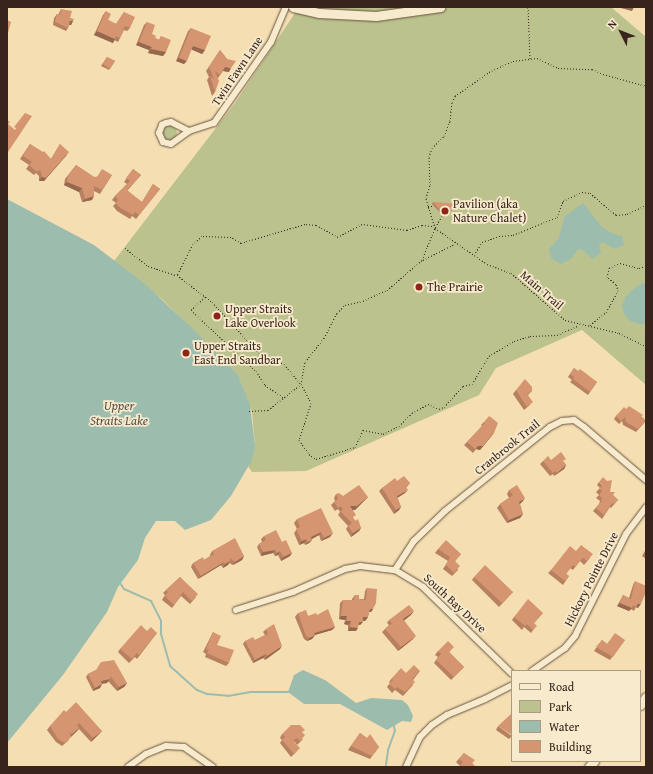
<!DOCTYPE html>
<html>
<head>
<meta charset="utf-8">
<style>
	body { margin:0 }
	#map { position:relative; width:653px; height:774px; overflow:hidden; background:#f5dfb2; font-family:"Gentium Book Plus",serif }
	div>[style] { position:absolute }
	.green>* { inset:0; background:#bbc28d }
	.round { border-radius:50% }
	.water>* { inset:0; background:#9cbcae }
	.stream>* { height:2px; margin:-1px; padding:0 1px; transform-origin:1px; border-radius:1px; background:#9cbcae }
	.path>* { height:1px; margin-top:-0.5px; transform-origin:0; background:repeating-linear-gradient(90deg,#38241c 0 1px,transparent 0 3px) }
	.roads { filter:drop-shadow(0 0 1px #675342) drop-shadow(0 0 1px #675342) }
	.street>* { height:6px; margin:-3px; padding:0 3px; transform-origin:3px; border-radius:3px; background:#f8eacd }
	.secondary>* { height:9px; margin:-4.5px; padding:0 4.5px; transform-origin:4.5px; border-radius:4.5px; background:#f8eacd }
	.wall>* { inset:0; background:#b78061 }
	.shaded-wall>* { inset:0; background:#95684f }
	.building>* { inset:0; background:#d59571 }
	.dots>* { width:11px; height:11px; translate:-50% -50%; box-sizing:border-box; border:2px solid #f8eacd; border-radius:50% }
	span { translate:-50% -50%; white-space:nowrap; text-align:center; line-height:1.15; -webkit-text-stroke:3.5px #f8eacd; paint-order:stroke }
	.street-label { font-size:12px; color:#38241c }
	.poi-label { font-size:12px; color:#38241c }
	.left { translate:0 -50%; text-align:left }
	.water-label { font-size:13px; color:#565248; font-style:italic }
	.frame { position:absolute; inset:0; border:8px solid #38241c; pointer-events:none }
	.legend { position:absolute; left:511px; top:670px; width:130px; height:92px; box-sizing:border-box; background:#f8eacd; border:1px solid #ab9b86; margin:0; padding:5px 7px; list-style:none; font-size:12px; color:#38241c }
	.legend li { display:flex; align-items:center; gap:8px; height:20px }
	.legend b { width:20px; border:1px solid #ab9b86 }
	.north { position:absolute; left:601px; top:12px; width:40px; height:40px; -webkit-text-stroke:3px #f8eacd; paint-order:stroke; rotate:312deg; font-size:11px; font-weight:700; line-height:16px; text-align:center; color:#38241c }
	.north::after { content:''; display:block; margin:auto; width:14px; height:18px; background:#38241c; clip-path:polygon(50% 0,100% 100%,50% 72%,0 100%) }
</style>
</head>
<body>
<div id="map">
	<div class="green">
		<div style="clip-path:polygon(299px 7px,611px 7px,646px 37px,646px 385px,582px 330px,496px 368px,479px 395px,306px 471px,252px 472px,248px 466px,255px 445px,252px 412px,238px 375px,163px 300px,114px 261px,235px 103px)"></div>
		<div class="round" style="left:163px;top:126px;width:14px;height:14px"></div>
	</div>
	<div class="water">
		<div style="clip-path:polygon(7px 199px,94px 245px,145px 284px,193px 329px,238px 375px,250px 405px,255px 445px,252px 460px,231px 496px,211px 520px,185px 530px,175px 521px,156px 521px,145px 538px,138px 560px,118px 587px,107px 612px,63px 675px,7px 743px)"></div>
		<div style="clip-path:polygon(583px 203px,602px 227px,613px 234px,622px 236px,624px 245px,615px 249px,603px 242px,599px 244px,601px 253px,592px 259px,584px 251px,578px 249px,571px 259px,561px 264px,551px 258px,549px 249px,559px 238px,564px 217px)"></div>
		<div style="clip-path:polygon(646px 282px,646px 324px,640px 324px,630px 321px,624px 314px,622px 305px,627px 295px,637px 286px)"></div>
		<div style="clip-path:polygon(303px 670px,325px 680px,356px 703px,371px 698px,402px 700px,408px 705px,413px 716px,411px 722px,402px 721px,387px 730px,340px 704px,304px 704px,288px 692px,294px 675px)"></div>
	</div>
	<div class="stream">
		<div style="left:120px;top:583px;width:7px;rotate:56deg"></div>
		<div style="left:124px;top:589px;width:30px;rotate:24deg"></div>
		<div style="left:151px;top:601px;width:22px;rotate:63deg"></div>
		<div style="left:161px;top:621px;width:13px;rotate:90deg"></div>
		<div style="left:161px;top:634px;width:33px;rotate:74deg"></div>
		<div style="left:170px;top:666px;width:36px;rotate:42deg"></div>
		<div style="left:197px;top:690px;width:11px;rotate:22deg"></div>
		<div style="left:207px;top:694px;width:21px;rotate:5deg"></div>
		<div style="left:228px;top:696px;width:23px;rotate:-10deg"></div>
		<div style="left:251px;top:692px;width:39px"></div>
		<div style="left:386px;top:765px;width:15px;rotate:-82deg"></div>
		<div style="left:388px;top:750px;width:20px;rotate:-70deg"></div>
		<div style="left:395px;top:731px;width:9px;rotate:-103deg"></div>
	</div>
	<div class="path">
		<div style="left:528px;top:7px;width:52px;rotate:87.8deg"></div>
		<div style="left:428px;top:206px;width:6px"></div>
		<div style="left:442px;top:216px;width:14px;rotate:120deg"></div>
		<div style="left:435px;top:228px;width:63px;rotate:34.7deg"></div>
		<div style="left:487px;top:264px;width:26px;rotate:21deg"></div>
		<div style="left:511px;top:273px;width:72px;rotate:41deg"></div>
		<div style="left:565px;top:320px;width:56px;rotate:13.5deg"></div>
		<div style="left:619px;top:333px;width:30px;rotate:26deg"></div>
		<div style="left:432px;top:226px;width:10px;rotate:-174deg"></div>
		<div style="left:422px;top:225px;width:16px;rotate:162deg"></div>
		<div style="left:407px;top:230px;width:45px;rotate:-172.4deg"></div>
		<div style="left:362px;top:224px;width:27px;rotate:152deg"></div>
		<div style="left:338px;top:237px;width:25px;rotate:-151deg"></div>
		<div style="left:316px;top:225px;width:11px;rotate:-175deg"></div>
		<div style="left:305px;top:224px;width:67px;rotate:163.5deg"></div>
		<div style="left:241px;top:243px;width:12px;rotate:-149deg"></div>
		<div style="left:231px;top:237px;width:29px;rotate:-178deg"></div>
		<div style="left:202px;top:236px;width:12px;rotate:138deg"></div>
		<div style="left:193px;top:244px;width:35px;rotate:117deg"></div>
		<div style="left:177px;top:275px;width:44px;rotate:37.6deg"></div>
		<div style="left:212px;top:302px;width:69px;rotate:47.3deg"></div>
		<div style="left:259px;top:353px;width:27px;rotate:24deg"></div>
		<div style="left:284px;top:364px;width:26px;rotate:50deg"></div>
		<div style="left:301px;top:384px;width:22px;rotate:-80deg"></div>
		<div style="left:305px;top:362px;width:31px;rotate:-52deg"></div>
		<div style="left:324px;top:338px;width:28px;rotate:-63deg"></div>
		<div style="left:337px;top:313px;width:11px;rotate:-45deg"></div>
		<div style="left:345px;top:305px;width:18px;rotate:-13deg"></div>
		<div style="left:363px;top:301px;width:26px;rotate:-25deg"></div>
		<div style="left:387px;top:290px;width:46px;rotate:-40.6deg"></div>
		<div style="left:422px;top:260px;width:35px;rotate:-68deg"></div>
		<div style="left:435px;top:228px;width:31px;rotate:-107deg"></div>
		<div style="left:426px;top:198px;width:14px;rotate:-73deg"></div>
		<div style="left:430px;top:185px;width:28px;rotate:-92deg"></div>
		<div style="left:429px;top:157px;width:9px;rotate:-72deg"></div>
		<div style="left:432px;top:148px;width:17px;rotate:-45deg"></div>
		<div style="left:444px;top:136px;width:16px;rotate:-68deg"></div>
		<div style="left:450px;top:121px;width:19px;rotate:-84deg"></div>
		<div style="left:452px;top:102px;width:7px;rotate:-63deg"></div>
		<div style="left:455px;top:96px;width:42px;rotate:-35.2deg"></div>
		<div style="left:489px;top:72px;width:26px;rotate:-25deg"></div>
		<div style="left:513px;top:61px;width:24px;rotate:-7deg"></div>
		<div style="left:537px;top:58px;width:23px;rotate:25deg"></div>
		<div style="left:558px;top:68px;width:34px;rotate:2deg"></div>
		<div style="left:592px;top:69px;width:12px;rotate:24deg"></div>
		<div style="left:603px;top:74px;width:45px;rotate:15.6deg"></div>
		<div style="left:125px;top:248px;width:29px;rotate:38deg"></div>
		<div style="left:148px;top:266px;width:29px;rotate:18deg"></div>
		<div style="left:474px;top:255px;width:15px;rotate:-58deg"></div>
		<div style="left:482px;top:242px;width:18px;rotate:-19deg"></div>
		<div style="left:499px;top:236px;width:14px;rotate:-4deg"></div>
		<div style="left:513px;top:235px;width:48px;rotate:-22.2deg"></div>
		<div style="left:557px;top:217px;width:17px;rotate:-69deg"></div>
		<div style="left:563px;top:201px;width:21px;rotate:-25deg"></div>
		<div style="left:582px;top:192px;width:8px;rotate:7deg"></div>
		<div style="left:590px;top:193px;width:34px;rotate:40deg"></div>
		<div style="left:616px;top:215px;width:11px;rotate:-5deg"></div>
		<div style="left:627px;top:214px;width:21px;rotate:-25deg"></div>
		<div style="left:423px;top:260px;width:35px;rotate:-27deg"></div>
		<div style="left:205px;top:297px;width:19px;rotate:137deg"></div>
		<div style="left:191px;top:310px;width:89px;rotate:43.2deg"></div>
		<div style="left:256px;top:371px;width:17px;rotate:57deg"></div>
		<div style="left:265px;top:385px;width:23px;rotate:34deg"></div>
		<div style="left:217px;top:316px;width:5px;rotate:-53deg"></div>
		<div style="left:590px;top:325px;width:21px;rotate:-39deg"></div>
		<div style="left:606px;top:312px;width:24px;rotate:-60deg"></div>
		<div style="left:618px;top:291px;width:7px;rotate:-106deg"></div>
		<div style="left:616px;top:284px;width:11px;rotate:-142deg"></div>
		<div style="left:607px;top:277px;width:9px;rotate:-77deg"></div>
		<div style="left:609px;top:268px;width:12px;rotate:-24deg"></div>
		<div style="left:620px;top:263px;width:20px;rotate:15deg"></div>
		<div style="left:639px;top:268px;width:7px;rotate:-16deg"></div>
		<div style="left:249px;top:363px;width:16px;rotate:-22deg"></div>
		<div style="left:249px;top:411px;width:19px;rotate:-3deg"></div>
		<div style="left:268px;top:410px;width:42px;rotate:-38.2deg"></div>
		<div style="left:301px;top:384px;width:21px;rotate:62deg"></div>
		<div style="left:311px;top:403px;width:39px;rotate:108deg"></div>
		<div style="left:299px;top:440px;width:17px;rotate:54deg"></div>
		<div style="left:309px;top:454px;width:9px;rotate:36deg"></div>
		<div style="left:316px;top:459px;width:41px;rotate:-17.1deg"></div>
		<div style="left:355px;top:447px;width:19px;rotate:-65deg"></div>
		<div style="left:363px;top:430px;width:20px;rotate:11deg"></div>
		<div style="left:383px;top:434px;width:18px;rotate:-27deg"></div>
		<div style="left:399px;top:426px;width:18px;rotate:-45deg"></div>
		<div style="left:412px;top:413px;width:18px;rotate:-29deg"></div>
		<div style="left:428px;top:404px;width:12px;rotate:24deg"></div>
		<div style="left:439px;top:409px;width:5px;rotate:-22deg"></div>
		<div style="left:444px;top:407px;width:28px;rotate:-48deg"></div>
		<div style="left:463px;top:386px;width:9px;rotate:-13deg"></div>
		<div style="left:472px;top:384px;width:33px;rotate:-59deg"></div>
		<div style="left:489px;top:356px;width:29px;rotate:-31deg"></div>
		<div style="left:514px;top:341px;width:17px;rotate:-17deg"></div>
		<div style="left:530px;top:336px;width:27px;rotate:-2deg"></div>
		<div style="left:557px;top:335px;width:24px;rotate:-24deg"></div>
	</div>
	<div class="roads">
		<div class="street">
			<div style="left:189px;top:131px;width:22px;rotate:144deg"></div>
			<div style="left:171px;top:144px;width:8px;rotate:-166deg"></div>
			<div style="left:163px;top:142px;width:10px;rotate:-114deg"></div>
			<div style="left:159px;top:133px;width:9px;rotate:-69deg"></div>
			<div style="left:162px;top:125px;width:4px;rotate:-27deg"></div>
			<div style="left:166px;top:123px;width:5px;rotate:-11deg"></div>
			<div style="left:171px;top:122px;width:20px;rotate:27deg"></div>
			<div style="left:189px;top:131px;width:26px;rotate:-18deg"></div>
			<div style="left:214px;top:123px;width:99px;rotate:-54.9deg"></div>
			<div style="left:271px;top:42px;width:38px;rotate:-67deg"></div>
			<div style="left:395px;top:570px;width:35px;rotate:-57deg"></div>
			<div style="left:414px;top:541px;width:43px;rotate:-44.1deg"></div>
			<div style="left:445px;top:511px;width:134px;rotate:-38.7deg"></div>
			<div style="left:550px;top:427px;width:13px;rotate:-27deg"></div>
			<div style="left:562px;top:421px;width:12px;rotate:-5deg"></div>
			<div style="left:574px;top:420px;width:12px;rotate:35deg"></div>
			<div style="left:584px;top:427px;width:82px;rotate:40.5deg"></div>
			<div style="left:236px;top:610px;width:60px;rotate:-17.5deg"></div>
			<div style="left:293px;top:592px;width:57px;rotate:-23.9deg"></div>
			<div style="left:345px;top:569px;width:15px;rotate:-11deg"></div>
			<div style="left:360px;top:566px;width:35px;rotate:7deg"></div>
			<div style="left:395px;top:570px;width:33px;rotate:31deg"></div>
			<div style="left:423px;top:587px;width:124px;rotate:44.3deg"></div>
			<div style="left:532px;top:671px;width:40px;rotate:-34.9deg"></div>
			<div style="left:565px;top:648px;width:16px;rotate:-50deg"></div>
			<div style="left:575px;top:636px;width:114px;rotate:-63.4deg"></div>
			<div style="left:626px;top:534px;width:34px;rotate:-53deg"></div>
			<div style="left:128px;top:767px;width:22px;rotate:-36deg"></div>
			<div style="left:146px;top:754px;width:22px;rotate:-22deg"></div>
			<div style="left:166px;top:746px;width:18px;rotate:3deg"></div>
			<div style="left:184px;top:747px;width:35px;rotate:35deg"></div>
			<div style="left:406px;top:767px;width:33px;rotate:-65deg"></div>
			<div style="left:420px;top:737px;width:17px;rotate:-45deg"></div>
			<div style="left:432px;top:725px;width:18px;rotate:-34deg"></div>
			<div style="left:447px;top:715px;width:41px;rotate:-22.8deg"></div>
			<div style="left:485px;top:699px;width:30px;rotate:-27deg"></div>
		</div>
		<div class="secondary">
			<div style="left:293px;top:7px;width:27px;rotate:13deg"></div>
			<div style="left:319px;top:13px;width:57px;rotate:3deg"></div>
			<div style="left:376px;top:16px;width:65px;rotate:-8deg"></div>
			<div style="left:640px;top:705px;width:10px;rotate:-53deg"></div>
			<div style="left:589px;top:767px;width:8px;rotate:-50deg"></div>
		</div>
	</div>
	<div class="wall">
		<div style="clip-path:polygon(61px 9px,73px 21px,71px 25px,69px 25px,68px 28px,66px 31px,53px 25px,54px 18px,57px 14px,58px 15px)"></div>
		<div style="clip-path:polygon(106px 11px,108px 20px,116px 24px,124px 12px,130px 28px,127px 31px,124px 30px,118px 42px,114px 40px,113px 43px,94px 35px,103px 15px)"></div>
		<div style="clip-path:polygon(147px 22px,152px 34px,155px 38px,159px 40px,161px 36px,166px 52px,163px 56px,148px 53px,149px 50px,136px 45px,144px 25px)"></div>
		<div style="clip-path:polygon(191px 28px,205px 50px,202px 54px,191px 49px,184px 64px,176px 61px,188px 31px)"></div>
		<div style="clip-path:polygon(220px 50px,227px 59px,229px 72px,223px 71px,218px 78px,215px 92px,212px 96px,207px 80px,209px 77px,206px 71px)"></div>
		<div style="clip-path:polygon(107px 57px,115px 61px,109px 70px,101px 66px)"></div>
		<div style="clip-path:polygon(30px 144px,51px 159px,60px 144px,67px 155px,44px 181px,39px 181px,39px 176px,36px 173px,34px 175px,26px 169px,29px 165px,20px 159px)"></div>
		<div style="clip-path:polygon(76px 165px,94px 177px,112px 175px,100px 194px,94px 191px,92px 200px,82px 202px,79px 192px,64px 185px,65px 179px)"></div>
		<div style="clip-path:polygon(133px 169px,141px 175px,127px 191px,142px 202px,153px 184px,160px 189px,136px 219px,132px 216px,130px 219px,117px 211px,113px 206px,116px 203px,112px 200px,115px 196px,127px 184px,124px 182px)"></div>
		<div style="clip-path:polygon(433px 202px,457px 206px,444px 217px,432px 204px)"></div>
		<div style="clip-path:polygon(574px 368px,578px 371px,597px 382px,588px 395px,570px 382px,572px 380px,568px 377px)"></div>
		<div style="clip-path:polygon(516px 390px,532px 391px,528px 395px,530px 405px,524px 410px,513px 394px)"></div>
		<div style="clip-path:polygon(626px 409px,642px 417px,646px 421px,636px 432px,623px 425px,622px 421px,619px 424px,614px 419px,616px 416px)"></div>
		<div style="clip-path:polygon(484px 422px,494px 433px,480px 450px,476px 449px,473px 453px,464px 445px,467px 442px,482px 426px,481px 425px)"></div>
		<div style="clip-path:polygon(551px 460px,564px 462px,566px 465px,564px 469px,554px 476px,553px 474px,550px 476px,540px 464px,543px 461px)"></div>
		<div style="clip-path:polygon(397px 481px,410px 483px,406px 488px,405px 493px,397px 498px,401px 507px,399px 510px,394px 514px,379px 491px,382px 488px)"></div>
		<div style="clip-path:polygon(599px 482px,618px 500px,611px 508px,610px 507px,602px 519px,593px 511px,599px 504px,600px 501px,596px 498px,599px 495px,596px 492px,600px 488px,597px 485px)"></div>
		<div style="clip-path:polygon(509px 490px,523px 501px,520px 504px,523px 514px,520px 518px,507px 523px,497px 508px,500px 504px,509px 498px,507px 494px)"></div>
		<div style="clip-path:polygon(336px 494px,343px 496px,368px 497px,355px 510px,353px 510px,353px 518px,361px 528px,359px 531px,351px 537px,346px 529px,348px 526px,338px 515px,340px 512px,338px 509px,335px 511px,331px 505px,335px 501px,334px 498px)"></div>
		<div style="clip-path:polygon(297px 519px,330px 537px,321px 541px,319px 535px,312px 539px,312px 540px,309px 543px,305px 545px,304px 543px,299px 545px,294px 533px,297px 529px,294px 523px)"></div>
		<div style="clip-path:polygon(264px 536px,282px 542px,292px 553px,290px 556px,281px 561px,278px 555px,275px 556px,273px 553px,261px 556px,257px 547px,259px 544px,262px 542px,261px 539px)"></div>
		<div style="clip-path:polygon(438px 549px,461px 554px,455px 561px,458px 570px,452px 576px,443px 569px,448px 561px,435px 553px)"></div>
		<div style="clip-path:polygon(646px 549px,646px 559px,642px 556px)"></div>
		<div style="clip-path:polygon(212px 551px,244px 556px,242px 560px,233px 565px,229px 563px,228px 565px,223px 568px,221px 565px,198px 579px,191px 567px,193px 563px,204px 560px,210px 556px,210px 555px)"></div>
		<div style="clip-path:polygon(576px 551px,590px 558px,584px 565px,580px 561px,573px 570px,570px 568px,566px 574px,569px 576px,563px 585px,548px 573px,551px 570px)"></div>
		<div style="clip-path:polygon(180px 577px,196px 597px,190px 604px,181px 596px,172px 608px,162px 600px,165px 595px,163px 593px,166px 590px)"></div>
		<div style="clip-path:polygon(474px 577px,513px 592px,499px 607px,472px 580px)"></div>
		<div style="clip-path:polygon(635px 581px,638px 608px,636px 607px,634px 611px,631px 609px,629px 611px,617px 606px,621px 599px,623px 595px,629px 598px,633px 585px)"></div>
		<div style="clip-path:polygon(367px 588px,373px 609px,371px 612px,369px 612px,368px 617px,365px 621px,363px 621px,360px 625px,358px 625px,356px 631px,348px 631px,348px 625px,344px 624px,345px 620px,339px 619px,340px 603px,343px 600px,352px 600px,352px 599px,355px 595px,359px 599px,364px 599px,365px 591px)"></div>
		<div style="clip-path:polygon(298px 613px,308px 616px,317px 615px,335px 627px,332px 630px,315px 635px,312px 639px,307px 641px,304px 639px,295px 617px)"></div>
		<div style="clip-path:polygon(543px 613px,534px 623px,534px 629px,531px 633px,524px 627px,522px 630px,512px 620px,514px 617px)"></div>
		<div style="clip-path:polygon(411px 615px,404px 620px,413px 639px,398px 651px,382px 632px,389px 625px,387px 623px,389px 620px)"></div>
		<div style="clip-path:polygon(266px 629px,280px 649px,265px 660px,263px 658px,253px 663px,243px 644px,245px 641px,255px 640px,265px 635px,263px 632px)"></div>
		<div style="clip-path:polygon(147px 631px,157px 633px,137px 659px,135px 657px,129px 663px,118px 652px,120px 649px)"></div>
		<div style="clip-path:polygon(213px 632px,217px 645px,229px 663px,226px 666px,205px 657px,206px 654px,203px 652px)"></div>
		<div style="clip-path:polygon(602px 640px,607px 644px,625px 640px,610px 660px,594px 651px)"></div>
		<div style="clip-path:polygon(451px 650px,449px 652px,464px 667px,451px 680px,434px 663px,438px 657px,435px 655px,438px 651px)"></div>
		<div style="clip-path:polygon(96px 670px,127px 683px,124px 687px,117px 691px,108px 681px,107px 683px,102px 684px,100px 688px,93px 691px,86px 677px,88px 674px)"></div>
		<div style="clip-path:polygon(420px 671px,413px 680px,413px 685px,403px 696px,395px 690px,392px 693px,387px 687px,390px 683px,389px 682px,392px 678px,406px 673px)"></div>
		<div style="clip-path:polygon(66px 712px,102px 731px,91px 742px,79px 729px,77px 731px,70px 737px,68px 741px,62px 746px,56px 742px,47px 730px,50px 726px)"></div>
		<div style="clip-path:polygon(498px 726px,512px 736px,509px 739px,496px 730px)"></div>
		<div style="clip-path:polygon(360px 733px,379px 747px,370px 759px,348px 750px)"></div>
		<div style="clip-path:polygon(282px 734px,303px 739px,297px 745px,294px 741px,294px 742px,297px 751px,291px 757px,280px 743px,282px 740px,280px 738px)"></div>
		<div style="clip-path:polygon(464px 753px,473px 764px,474px 767px,459px 767px,460px 766px,456px 762px)"></div>
	</div>
	<div class="shaded-wall">
		<div style="clip-path:polygon(617px 7px,634px 7px,632px 11px)"></div>
		<div style="clip-path:polygon(70px 21px,73px 21px,71px 25px,67px 24px)"></div>
		<div style="clip-path:polygon(97px 31px,115px 39px,113px 43px,94px 35px)"></div>
		<div style="clip-path:polygon(139px 42px,152px 47px,149px 50px,136px 45px)"></div>
		<div style="clip-path:polygon(193px 46px,205px 50px,202px 54px,190px 49px)"></div>
		<div style="clip-path:polygon(151px 49px,166px 52px,163px 56px,148px 53px)"></div>
		<div style="clip-path:polygon(179px 58px,187px 61px,184px 64px,176px 61px)"></div>
		<div style="clip-path:polygon(225px 67px,231px 68px,229px 72px,223px 71px)"></div>
		<div style="clip-path:polygon(69px 152px,44px 181px,39px 181px,42px 177px)"></div>
		<div style="clip-path:polygon(67px 182px,82px 188px,79px 192px,64px 185px)"></div>
		<div style="clip-path:polygon(94px 196px,92px 200px,82px 202px,85px 199px)"></div>
		<div style="clip-path:polygon(494px 433px,480px 450px,476px 449px,473px 453px,478px 446px)"></div>
		<div style="clip-path:polygon(566px 465px,564px 469px,554px 476px,557px 473px)"></div>
		<div style="clip-path:polygon(408px 490px,405px 493px,394px 500px,397px 496px)"></div>
		<div style="clip-path:polygon(368px 497px,355px 510px,348px 510px,350px 506px)"></div>
		<div style="clip-path:polygon(525px 498px,523px 501px,517px 506px,519px 502px)"></div>
		<div style="clip-path:polygon(401px 507px,399px 510px,394px 514px,396px 510px)"></div>
		<div style="clip-path:polygon(523px 514px,520px 518px,507px 523px,509px 520px)"></div>
		<div style="clip-path:polygon(361px 528px,359px 531px,351px 537px,353px 533px)"></div>
		<div style="clip-path:polygon(321px 532px,319px 535px,308px 541px,311px 537px)"></div>
		<div style="clip-path:polygon(333px 533px,330px 537px,321px 541px,324px 538px)"></div>
		<div style="clip-path:polygon(306px 539px,304px 543px,299px 545px,302px 541px)"></div>
		<div style="clip-path:polygon(312px 540px,309px 543px,305px 545px,308px 542px)"></div>
		<div style="clip-path:polygon(275px 550px,273px 553px,261px 556px,263px 552px)"></div>
		<div style="clip-path:polygon(280px 551px,278px 555px,275px 556px,277px 553px)"></div>
		<div style="clip-path:polygon(292px 553px,290px 556px,281px 561px,283px 557px)"></div>
		<div style="clip-path:polygon(244px 556px,242px 560px,233px 565px,235px 562px)"></div>
		<div style="clip-path:polygon(230px 561px,228px 565px,223px 568px,225px 564px)"></div>
		<div style="clip-path:polygon(224px 562px,221px 565px,198px 579px,201px 576px)"></div>
		<div style="clip-path:polygon(620px 603px,632px 608px,629px 611px,617px 606px)"></div>
		<div style="clip-path:polygon(638px 603px,641px 604px,638px 608px,636px 607px)"></div>
		<div style="clip-path:polygon(370px 609px,373px 609px,371px 612px,367px 612px)"></div>
		<div style="clip-path:polygon(414px 611px,411px 615px,401px 623px,403px 619px)"></div>
		<div style="clip-path:polygon(341px 616px,347px 616px,345px 620px,339px 619px)"></div>
		<div style="clip-path:polygon(363px 617px,368px 617px,365px 621px,361px 621px)"></div>
		<div style="clip-path:polygon(347px 621px,351px 621px,348px 625px,344px 624px)"></div>
		<div style="clip-path:polygon(359px 622px,363px 622px,360px 625px,356px 625px)"></div>
		<div style="clip-path:polygon(335px 627px,332px 630px,311px 636px,314px 633px)"></div>
		<div style="clip-path:polygon(350px 627px,358px 628px,356px 631px,348px 631px)"></div>
		<div style="clip-path:polygon(315px 635px,312px 639px,307px 641px,309px 638px)"></div>
		<div style="clip-path:polygon(416px 636px,413px 639px,398px 651px,401px 647px)"></div>
		<div style="clip-path:polygon(282px 646px,280px 649px,265px 660px,267px 656px)"></div>
		<div style="clip-path:polygon(266px 654px,263px 658px,253px 663px,255px 660px)"></div>
		<div style="clip-path:polygon(110px 679px,107px 683px,98px 684px,101px 681px)"></div>
		<div style="clip-path:polygon(127px 683px,124px 687px,117px 691px,119px 687px)"></div>
		<div style="clip-path:polygon(102px 684px,100px 688px,93px 691px,95px 688px)"></div>
		<div style="clip-path:polygon(79px 728px,77px 731px,70px 738px,72px 734px)"></div>
		<div style="clip-path:polygon(102px 731px,91px 742px,93px 738px)"></div>
	</div>
	<div class="building">
		<div style="clip-path:polygon(61px 9px,72px 11px,70px 18px,74px 19px,73px 21px,70px 21px,68px 28px,55px 22px,57px 14px,60px 15px)"></div>
		<div style="clip-path:polygon(106px 11px,111px 14px,108px 20px,116px 24px,124px 12px,135px 17px,130px 28px,125px 26px,120px 38px,116px 36px,115px 39px,97px 31px)"></div>
		<div style="clip-path:polygon(7px 20px,11px 22px,8px 33px,7px 32px)"></div>
		<div style="clip-path:polygon(147px 22px,155px 25px,152px 34px,156px 36px,155px 38px,160px 40px,161px 36px,171px 40px,166px 52px,151px 49px,152px 47px,139px 42px)"></div>
		<div style="clip-path:polygon(191px 28px,211px 36px,205px 50px,193px 46px,187px 61px,179px 58px)"></div>
		<div style="clip-path:polygon(220px 50px,227px 59px,236px 61px,231px 68px,225px 67px,220px 75px,215px 71px,219px 81px,215px 92px,210px 76px,214px 79px,209px 67px)"></div>
		<div style="clip-path:polygon(107px 57px,115px 61px,110px 69px,103px 64px)"></div>
		<div style="clip-path:polygon(25px 113px,32px 116px,8px 152px,7px 151px,7px 120px,10px 122px,8px 124px,15px 130px,16px 128px,14px 127px)"></div>
		<div style="clip-path:polygon(30px 144px,43px 152px,44px 151px,51px 159px,60px 144px,69px 152px,46px 178px,42px 177px,41px 172px,38px 170px,37px 172px,29px 165px,32px 162px,23px 156px)"></div>
		<div style="clip-path:polygon(76px 165px,94px 177px,97px 177px,102px 169px,112px 175px,102px 190px,94px 186px,94px 196px,85px 199px,82px 188px,67px 182px,68px 176px)"></div>
		<div style="clip-path:polygon(133px 169px,141px 175px,127px 190px,142px 202px,153px 184px,160px 189px,139px 215px,135px 212px,133px 215px,119px 207px,116px 203px,118px 199px,115px 196px,130px 181px,126px 178px)"></div>
		<div style="clip-path:polygon(433px 202px,458px 204px,445px 216px)"></div>
		<div style="clip-path:polygon(574px 368px,578px 371px,580px 369px,597px 382px,590px 392px,573px 379px,574px 377px,570px 374px)"></div>
		<div style="clip-path:polygon(525px 379px,532px 387px,532px 391px,527px 394px,533px 402px,527px 407px,516px 390px)"></div>
		<div style="clip-path:polygon(629px 406px,643px 415px,641px 417px,646px 421px,638px 429px,626px 422px,625px 417px,621px 421px,616px 416px,624px 407px,626px 409px)"></div>
		<div style="clip-path:polygon(489px 416px,492px 418px,498px 423px,494px 433px,483px 446px,478px 446px,475px 449px,467px 442px,485px 423px,484px 422px)"></div>
		<div style="clip-path:polygon(561px 452px,566px 459px,563px 461px,566px 465px,557px 473px,555px 471px,553px 473px,543px 461px,548px 456px,551px 460px)"></div>
		<div style="clip-path:polygon(404px 476px,410px 483px,406px 487px,408px 490px,397px 496px,401px 507px,396px 510px,382px 488px,395px 478px,397px 481px)"></div>
		<div style="clip-path:polygon(603px 477px,607px 481px,612px 480px,610px 492px,615px 492px,613px 495px,618px 500px,614px 504px,612px 503px,604px 515px,596px 508px,601px 502px,602px 498px,599px 495px,602px 491px,599px 489px,603px 485px,599px 482px)"></div>
		<div style="clip-path:polygon(359px 485px,368px 497px,357px 506px,350px 506px,356px 515px,353px 517px,355px 521px,358px 519px,361px 528px,353px 533px,348px 526px,352px 523px,340px 511px,343px 510px,341px 506px,338px 508px,334px 502px,338px 499px,336px 494px,339px 493px,343px 496px)"></div>
		<div style="clip-path:polygon(517px 485px,525px 498px,519px 502px,523px 514px,509px 520px,500px 504px,513px 495px,509px 490px)"></div>
		<div style="clip-path:polygon(321px 508px,333px 533px,324px 538px,321px 532px,311px 537px,312px 540px,308px 542px,306px 539px,302px 541px,296px 529px,300px 527px,297px 519px)"></div>
		<div style="clip-path:polygon(276px 530px,282px 542px,286px 540px,292px 553px,283px 557px,280px 551px,277px 553px,275px 550px,263px 552px,259px 544px,266px 540px,264px 536px)"></div>
		<div style="clip-path:polygon(235px 538px,244px 556px,235px 562px,230px 558px,230px 561px,225px 564px,224px 562px,201px 576px,193px 563px,203px 557px,204px 560px,214px 554px,212px 551px)"></div>
		<div style="clip-path:polygon(446px 540px,461px 554px,455px 561px,460px 566px,454px 573px,446px 565px,450px 557px,438px 549px)"></div>
		<div style="clip-path:polygon(581px 545px,593px 554px,587px 561px,583px 558px,575px 567px,573px 565px,566px 574px,569px 576px,565px 581px,551px 570px,570px 546px,576px 551px)"></div>
		<div style="clip-path:polygon(485px 565px,513px 592px,502px 603px,474px 577px)"></div>
		<div style="clip-path:polygon(180px 577px,198px 594px,192px 601px,183px 592px,174px 605px,165px 596px,168px 592px,166px 590px)"></div>
		<div style="clip-path:polygon(635px 581px,646px 586px,646px 592px,641px 604px,638px 603px,636px 607px,633px 605px,632px 608px,620px 603px,623px 595px,631px 599px)"></div>
		<div style="clip-path:polygon(367px 588px,377px 589px,376px 603px,373px 609px,370px 609px,368px 617px,363px 617px,363px 622px,359px 622px,358px 628px,350px 627px,351px 621px,347px 621px,347px 616px,341px 616px,343px 600px,354px 600px,355px 595px,359px 595px,359px 599px,366px 600px)"></div>
		<div style="clip-path:polygon(528px 599px,543px 613px,534px 623px,537px 626px,533px 630px,527px 624px,525px 626px,514px 617px)"></div>
		<div style="clip-path:polygon(409px 605px,414px 611px,403px 619px,416px 636px,401px 647px,385px 629px,392px 623px,389px 620px)"></div>
		<div style="clip-path:polygon(328px 609px,335px 627px,314px 633px,315px 635px,309px 638px,306px 636px,298px 613px,306px 610px,308px 616px,316px 613px,317px 615px)"></div>
		<div style="clip-path:polygon(274px 624px,282px 646px,267px 656px,266px 654px,255px 660px,245px 641px,253px 637px,255px 640px,268px 634px,266px 629px)"></div>
		<div style="clip-path:polygon(141px 625px,147px 631px,151px 627px,157px 633px,139px 655px,137px 653px,132px 659px,120px 649px)"></div>
		<div style="clip-path:polygon(213px 632px,221px 636px,217px 645px,234px 650px,229px 663px,207px 653px,209px 650px,206px 649px)"></div>
		<div style="clip-path:polygon(615px 633px,625px 640px,613px 657px,596px 647px,602px 640px,607px 644px)"></div>
		<div style="clip-path:polygon(448px 641px,454px 647px,449px 652px,464px 667px,454px 677px,436px 660px,441px 654px,438px 651px)"></div>
		<div style="clip-path:polygon(114px 660px,127px 683px,119px 687px,110px 676px,110px 679px,101px 681px,102px 684px,95px 688px,88px 674px,96px 670px,101px 662px)"></div>
		<div style="clip-path:polygon(414px 665px,420px 671px,412px 679px,415px 682px,405px 692px,397px 687px,395px 689px,389px 684px,393px 680px,392px 678px,401px 668px,406px 673px)"></div>
		<div style="clip-path:polygon(76px 702px,102px 731px,93px 738px,79px 723px,77px 725px,79px 728px,72px 734px,69px 732px,71px 737px,65px 743px,58px 739px,50px 726px,64px 710px,66px 712px)"></div>
		<div style="clip-path:polygon(511px 714px,512px 715px,512px 735px,498px 726px)"></div>
		<div style="clip-path:polygon(291px 725px,300px 725px,305px 730px,302px 732px,305px 735px,300px 741px,297px 738px,293px 741px,300px 748px,294px 754px,282px 740px,285px 737px,282px 734px)"></div>
		<div style="clip-path:polygon(360px 733px,367px 738px,370px 734px,379px 747px,372px 756px,351px 746px)"></div>
		<div style="clip-path:polygon(464px 753px,475px 760px,472px 763px,475px 766px,474px 767px,462px 767px,460px 766px,463px 762px,459px 759px)"></div>
	</div>
	<div class="dots">
		<div style="left:445px;top:211px;background:#8f2418"></div>
		<div style="left:419px;top:287px;background:#8f2418"></div>
		<div style="left:217px;top:316px;background:#8f2418"></div>
		<div style="left:186px;top:353px;background:#8f2418"></div>
	</div>
	<div class="street-label">
		<span style="left:237px;top:71px;rotate:-56deg">Twin Fawn Lane</span>
		<span style="left:542px;top:290px;rotate:41deg">Main Trail</span>
		<span style="left:507px;top:447px;rotate:-39deg">Cranbrook Trail</span>
		<span style="left:591px;top:579px;rotate:-63deg">Hickory Pointe Drive</span>
		<span style="left:455px;top:603px;rotate:43deg">South Bay Drive</span>
	</div>
	<div class="poi-label">
		<span class="left" style="left:453px;top:211px">Pavilion (aka<br>Nature Chalet)</span>
		<span class="left" style="left:427px;top:287px">The Prairie</span>
		<span class="left" style="left:225px;top:316px">Upper Straits<br>Lake Overlook</span>
		<span class="left" style="left:194px;top:353px">Upper Straits<br>East End Sandbar</span>
	</div>
	<div class="water-label">
		<span style="left:119px;top:414px">Upper<br>Straits Lake</span>
	</div>
	<div class="frame"></div>
	<ul class="legend">
	<li><b style="height:5px;background:#f8eacd"></b>Road</li>
	<li><b style="height:11px;background:#bbc28d"></b>Park</li>
	<li><b style="height:11px;background:#9cbcae"></b>Water</li>
	<li><b style="height:11px;background:#d59571"></b>Building</li>
	</ul>
	<div class="north">N</div>
</div>
</body>
</html>
